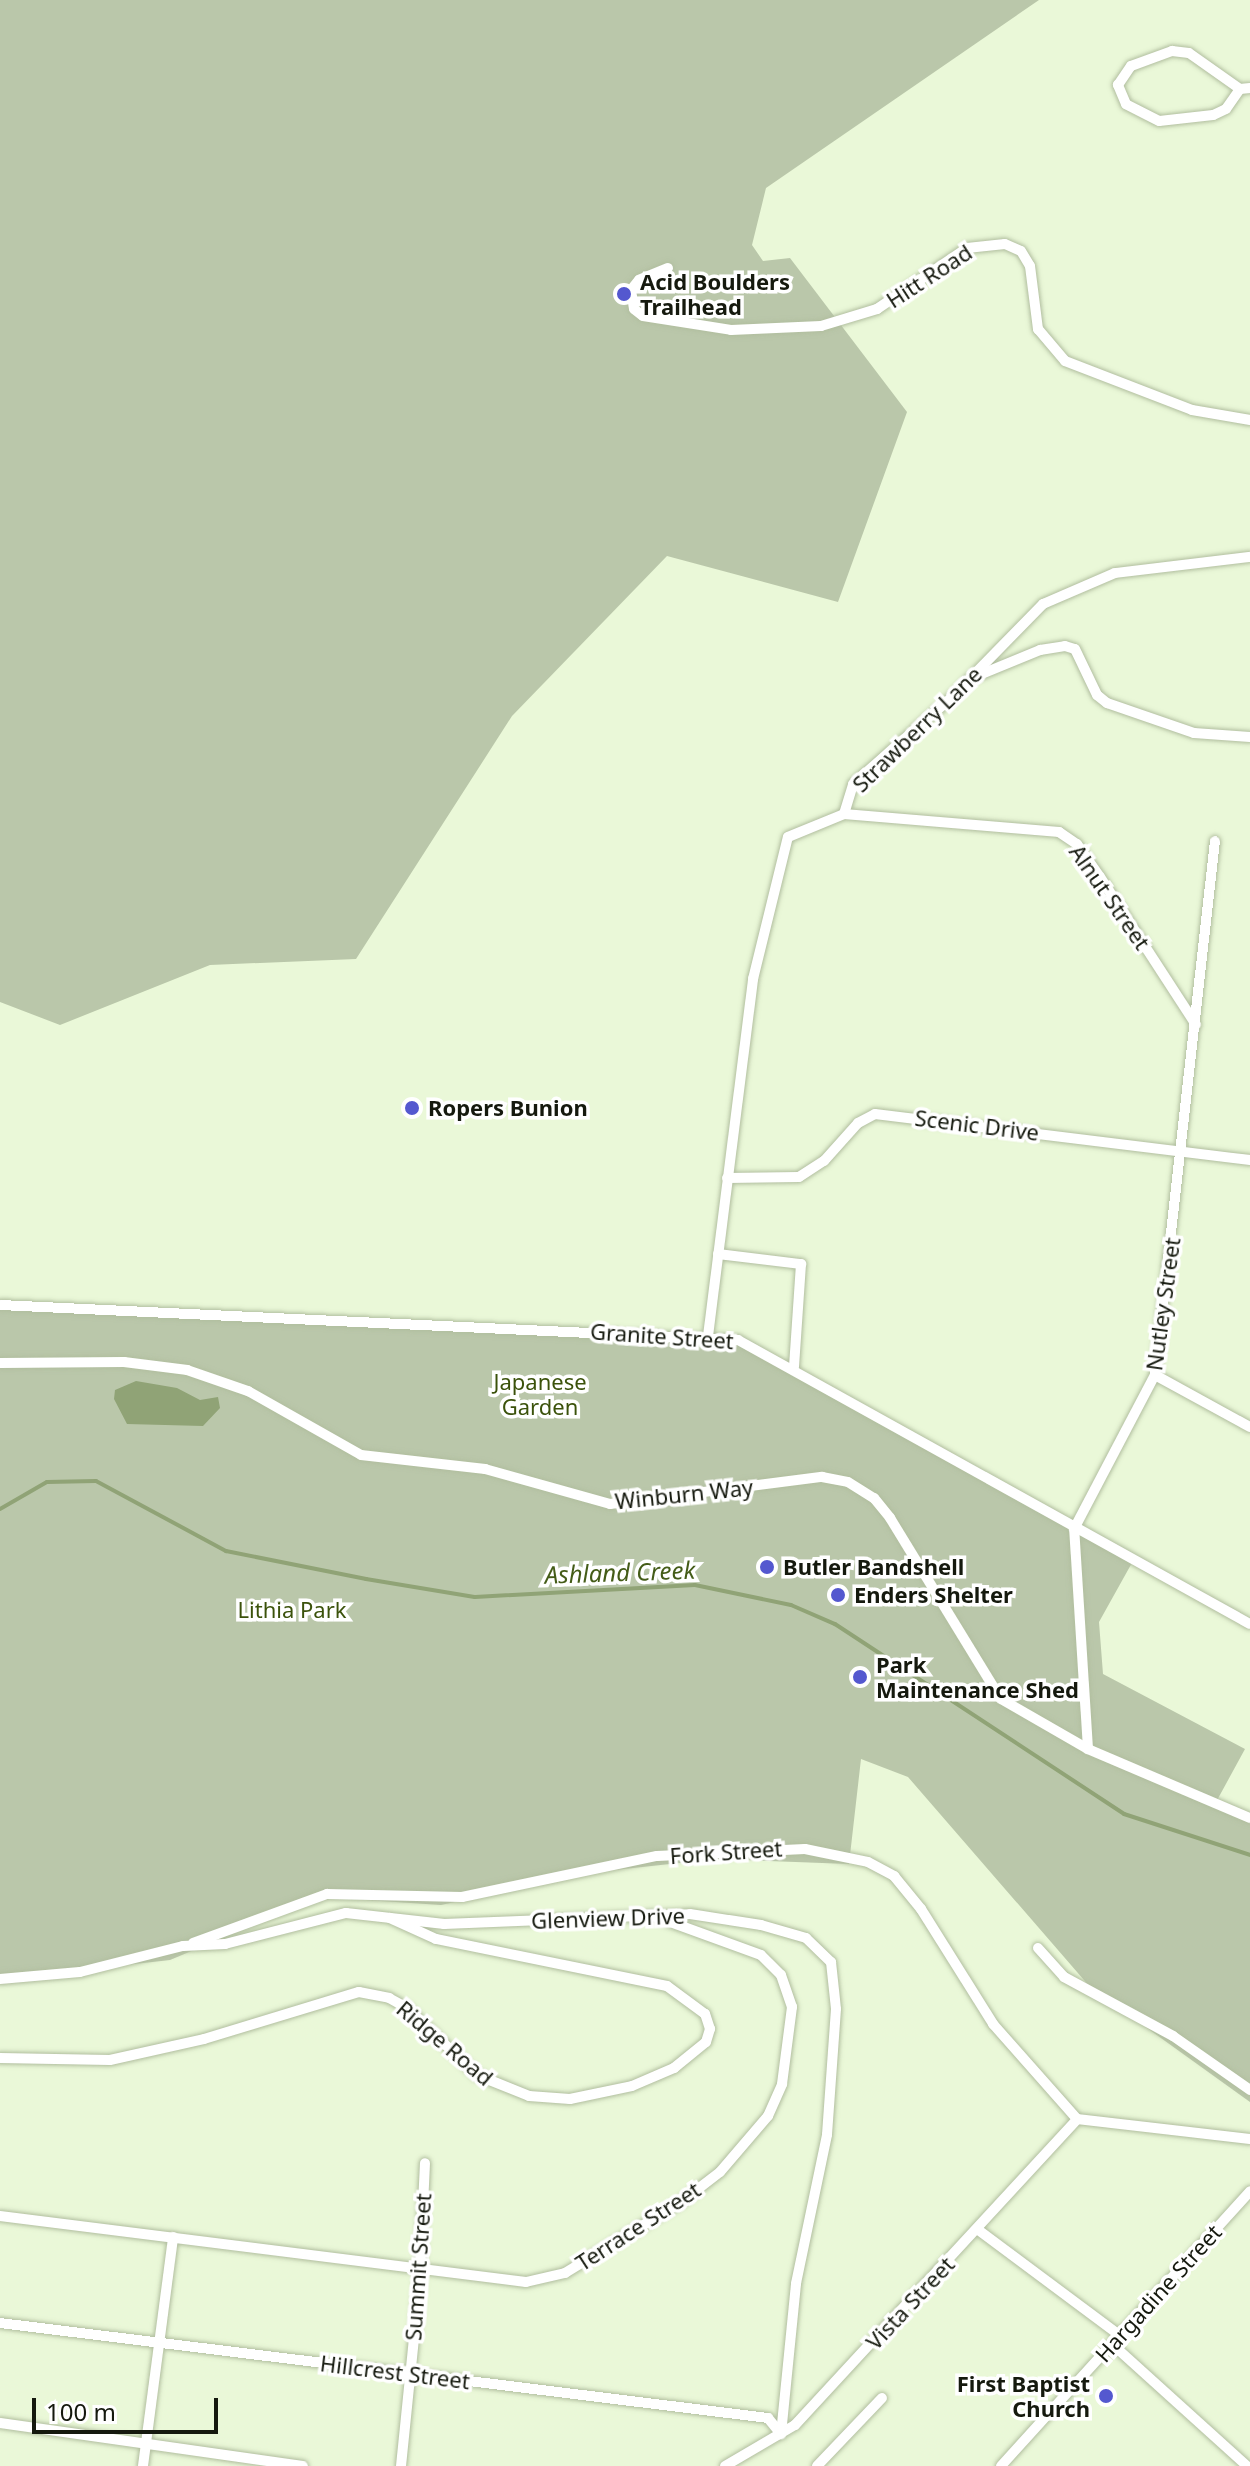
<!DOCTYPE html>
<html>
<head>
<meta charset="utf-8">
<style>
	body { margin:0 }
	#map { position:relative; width:1250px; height:2466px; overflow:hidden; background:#eaf8d8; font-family:"Noto Sans",sans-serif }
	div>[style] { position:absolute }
	.green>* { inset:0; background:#bac7aa }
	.water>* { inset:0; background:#90a376 }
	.stream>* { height:4px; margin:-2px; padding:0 2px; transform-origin:2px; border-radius:2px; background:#90a376 }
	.roads { filter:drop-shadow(0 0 2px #b1be9f) drop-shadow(0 0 2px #b1be9f) }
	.street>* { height:10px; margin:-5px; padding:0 5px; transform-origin:5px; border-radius:5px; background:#fff }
	.dots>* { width:22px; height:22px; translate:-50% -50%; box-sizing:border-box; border:4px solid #fff; border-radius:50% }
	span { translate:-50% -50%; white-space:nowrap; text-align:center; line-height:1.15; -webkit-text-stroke:7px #fff; paint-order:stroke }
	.street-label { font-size:22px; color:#15190e }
	.poi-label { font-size:22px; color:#15190e; font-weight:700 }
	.left { translate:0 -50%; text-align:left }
	.right { translate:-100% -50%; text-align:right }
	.park-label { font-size:22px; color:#3b520b }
	.water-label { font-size:24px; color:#445c18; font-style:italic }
	.scale { position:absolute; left:32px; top:2398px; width:186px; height:36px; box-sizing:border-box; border:4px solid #15190e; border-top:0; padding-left:10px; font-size:24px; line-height:28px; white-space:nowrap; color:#15190e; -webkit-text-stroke:6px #fff; paint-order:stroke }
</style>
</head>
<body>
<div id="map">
	<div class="green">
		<div style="clip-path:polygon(0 0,1039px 0,766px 188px,752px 245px,763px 261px,790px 258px,907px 412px,838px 602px,667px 556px,512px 716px,356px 959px,210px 965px,60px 1025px,0 1002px)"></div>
		<div style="clip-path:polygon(0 1305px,724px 1337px,1133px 1561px,1099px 1622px,1103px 1674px,1245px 1749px,1215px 1804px,1250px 1818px,1250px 2102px,1090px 1987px,908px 1777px,861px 1759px,849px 1864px,716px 1859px,596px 1872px,441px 1905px,335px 1898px,306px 1903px,170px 1960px,0 1979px)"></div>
	</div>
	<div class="water">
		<div style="clip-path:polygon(136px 1381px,177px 1388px,200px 1400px,218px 1397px,220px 1408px,203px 1426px,127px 1424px,114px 1399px,115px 1390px)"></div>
	</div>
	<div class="stream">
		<div style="left:0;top:1509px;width:54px;rotate:-29.9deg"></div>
		<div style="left:47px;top:1482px;width:49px;rotate:-1.2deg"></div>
		<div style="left:96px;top:1481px;width:148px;rotate:28.3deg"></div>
		<div style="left:226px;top:1551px;width:143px;rotate:11.3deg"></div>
		<div style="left:366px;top:1579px;width:110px;rotate:9.4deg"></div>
		<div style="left:475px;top:1597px;width:220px;rotate:-3.1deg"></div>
		<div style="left:695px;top:1585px;width:98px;rotate:11.8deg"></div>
		<div style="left:791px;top:1605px;width:48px;rotate:23.4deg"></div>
		<div style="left:835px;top:1624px;width:346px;rotate:33.3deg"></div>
		<div style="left:1124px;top:1814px;width:133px;rotate:18deg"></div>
	</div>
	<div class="roads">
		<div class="street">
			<div style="left:1240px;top:89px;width:24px;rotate:125deg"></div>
			<div style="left:1226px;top:109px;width:14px;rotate:155deg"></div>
			<div style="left:1213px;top:115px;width:54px;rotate:173.7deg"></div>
			<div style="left:1159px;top:121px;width:37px;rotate:-153deg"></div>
			<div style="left:1126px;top:104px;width:21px;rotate:-113deg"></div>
			<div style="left:1118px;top:85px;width:23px;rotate:-56deg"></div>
			<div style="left:1131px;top:66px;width:44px;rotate:-20.1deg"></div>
			<div style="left:1172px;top:51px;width:17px;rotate:7deg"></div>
			<div style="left:1189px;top:53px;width:62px;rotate:35.2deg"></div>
			<div style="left:1240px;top:89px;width:10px;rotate:-6deg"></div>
			<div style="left:668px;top:268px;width:31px;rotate:158deg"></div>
			<div style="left:639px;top:280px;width:13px;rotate:129deg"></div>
			<div style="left:631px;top:290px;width:19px;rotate:81deg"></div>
			<div style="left:634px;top:309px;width:11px;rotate:38deg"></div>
			<div style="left:643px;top:316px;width:89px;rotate:9deg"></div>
			<div style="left:731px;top:330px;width:90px;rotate:-2.5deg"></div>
			<div style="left:821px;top:326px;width:59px;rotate:-16.9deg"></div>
			<div style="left:877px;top:309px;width:109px;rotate:-34.1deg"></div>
			<div style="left:967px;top:248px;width:38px;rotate:-6deg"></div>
			<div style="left:1005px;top:244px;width:17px;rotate:24deg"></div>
			<div style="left:1021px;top:251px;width:17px;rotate:59deg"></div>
			<div style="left:1030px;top:266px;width:64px;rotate:82.8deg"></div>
			<div style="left:1038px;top:329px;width:42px;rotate:49.8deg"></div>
			<div style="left:1065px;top:361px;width:136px;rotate:21.1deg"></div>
			<div style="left:1192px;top:410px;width:59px;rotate:9.8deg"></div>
			<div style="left:972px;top:678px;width:74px;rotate:-22.4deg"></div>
			<div style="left:1040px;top:650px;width:25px;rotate:-9deg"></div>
			<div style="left:1065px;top:646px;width:10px;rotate:17deg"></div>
			<div style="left:1075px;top:649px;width:51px;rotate:64.4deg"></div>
			<div style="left:1097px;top:695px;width:13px;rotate:39deg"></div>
			<div style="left:1107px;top:703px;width:92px;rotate:19deg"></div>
			<div style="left:1194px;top:733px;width:56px;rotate:4.1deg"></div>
			<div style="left:844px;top:814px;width:31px;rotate:-73deg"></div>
			<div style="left:853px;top:784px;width:133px;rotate:-41.3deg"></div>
			<div style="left:953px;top:696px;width:129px;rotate:-45.6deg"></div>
			<div style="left:1043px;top:604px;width:78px;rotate:-23.3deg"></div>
			<div style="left:1115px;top:573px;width:136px;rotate:-6.8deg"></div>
			<div style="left:727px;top:1178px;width:72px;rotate:-0.8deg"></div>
			<div style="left:799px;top:1177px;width:30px;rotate:-33deg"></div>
			<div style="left:824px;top:1161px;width:51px;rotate:-48.2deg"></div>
			<div style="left:858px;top:1123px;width:19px;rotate:-28deg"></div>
			<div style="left:875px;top:1114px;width:378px;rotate:7deg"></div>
			<div style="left:718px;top:1254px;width:84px;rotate:6.9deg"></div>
			<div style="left:801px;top:1264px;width:103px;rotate:93.9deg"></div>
			<div style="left:0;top:1305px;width:739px;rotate:2.72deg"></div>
			<div style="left:738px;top:1340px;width:585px;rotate:29.02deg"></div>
			<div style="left:708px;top:1336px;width:360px;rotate:-82.8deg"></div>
			<div style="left:753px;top:979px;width:146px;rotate:-76.2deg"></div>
			<div style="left:788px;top:837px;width:61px;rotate:-22.3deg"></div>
			<div style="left:844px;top:814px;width:216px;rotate:4.8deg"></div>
			<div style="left:1059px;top:832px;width:22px;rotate:34deg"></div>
			<div style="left:1077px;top:844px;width:40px;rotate:55.1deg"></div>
			<div style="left:1100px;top:877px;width:176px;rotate:57deg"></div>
			<div style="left:0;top:1363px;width:124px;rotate:-0.5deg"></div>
			<div style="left:124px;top:1362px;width:64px;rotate:7.2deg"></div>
			<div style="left:187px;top:1370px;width:65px;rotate:19deg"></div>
			<div style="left:248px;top:1391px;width:130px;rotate:29.5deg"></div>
			<div style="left:361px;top:1455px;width:125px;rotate:6.4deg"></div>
			<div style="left:485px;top:1469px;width:130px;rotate:15.6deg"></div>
			<div style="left:610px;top:1504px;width:214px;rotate:-7.3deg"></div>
			<div style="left:822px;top:1477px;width:26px;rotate:11deg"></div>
			<div style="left:848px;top:1482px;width:31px;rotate:32deg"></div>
			<div style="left:874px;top:1498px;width:26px;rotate:51deg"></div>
			<div style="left:890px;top:1518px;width:212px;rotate:58.5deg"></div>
			<div style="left:1001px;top:1699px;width:100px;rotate:29.9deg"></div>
			<div style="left:1088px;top:1749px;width:176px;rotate:23.1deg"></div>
			<div style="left:1155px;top:1375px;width:108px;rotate:28.7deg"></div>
			<div style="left:1088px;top:1749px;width:220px;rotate:-93.6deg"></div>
			<div style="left:1074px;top:1529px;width:174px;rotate:-62.3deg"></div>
			<div style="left:1155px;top:1375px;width:537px;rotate:-83.59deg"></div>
			<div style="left:193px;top:1943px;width:143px;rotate:-20.1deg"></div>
			<div style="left:327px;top:1894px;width:135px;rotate:1.3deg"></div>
			<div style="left:462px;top:1897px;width:199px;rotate:-11.9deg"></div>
			<div style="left:657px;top:1856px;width:148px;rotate:-2.7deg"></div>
			<div style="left:805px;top:1849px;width:64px;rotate:11.7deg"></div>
			<div style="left:868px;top:1862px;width:30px;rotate:28deg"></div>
			<div style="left:894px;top:1876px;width:43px;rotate:50.7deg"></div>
			<div style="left:921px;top:1909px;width:136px;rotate:57.9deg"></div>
			<div style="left:993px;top:2024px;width:127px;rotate:48.5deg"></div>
			<div style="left:1077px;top:2119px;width:174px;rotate:6.6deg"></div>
			<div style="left:1038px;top:1948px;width:39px;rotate:48deg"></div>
			<div style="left:1064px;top:1977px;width:124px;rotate:28.4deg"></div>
			<div style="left:1173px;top:2036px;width:94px;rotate:35deg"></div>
			<div style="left:0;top:1979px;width:80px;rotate:-5deg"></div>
			<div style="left:80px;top:1972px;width:106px;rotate:-14.2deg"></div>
			<div style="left:183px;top:1946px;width:42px;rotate:-2.7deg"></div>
			<div style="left:225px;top:1944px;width:125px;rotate:-14.4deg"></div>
			<div style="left:346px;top:1913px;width:99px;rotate:6.4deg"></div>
			<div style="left:444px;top:1924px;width:246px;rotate:-2.3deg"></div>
			<div style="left:690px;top:1914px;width:72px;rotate:8.8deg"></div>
			<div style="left:761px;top:1925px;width:47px;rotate:16.1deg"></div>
			<div style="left:806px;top:1938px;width:35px;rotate:44deg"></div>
			<div style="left:831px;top:1962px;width:47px;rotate:83.9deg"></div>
			<div style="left:836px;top:2009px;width:126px;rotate:94.1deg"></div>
			<div style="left:827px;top:2135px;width:152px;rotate:101.8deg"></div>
			<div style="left:796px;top:2284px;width:151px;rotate:95.7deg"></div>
			<div style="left:0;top:2058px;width:110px;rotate:1deg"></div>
			<div style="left:110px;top:2060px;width:96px;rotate:-12.6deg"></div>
			<div style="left:204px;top:2039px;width:162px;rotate:-16.9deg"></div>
			<div style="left:359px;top:1992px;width:31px;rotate:11deg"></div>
			<div style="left:389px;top:1998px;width:21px;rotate:29deg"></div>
			<div style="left:407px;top:2008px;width:97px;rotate:43.7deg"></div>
			<div style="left:477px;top:2075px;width:56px;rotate:22deg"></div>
			<div style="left:529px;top:2096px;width:41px;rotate:4.2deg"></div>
			<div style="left:570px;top:2099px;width:63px;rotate:-11.8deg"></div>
			<div style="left:632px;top:2086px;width:46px;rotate:-23.2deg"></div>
			<div style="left:674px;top:2068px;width:41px;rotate:-39.1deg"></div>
			<div style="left:706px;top:2042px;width:14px;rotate:-73deg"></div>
			<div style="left:710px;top:2029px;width:16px;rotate:-108deg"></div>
			<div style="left:705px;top:2014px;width:47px;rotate:-143.6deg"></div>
			<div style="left:667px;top:1986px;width:236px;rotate:-168.5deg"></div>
			<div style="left:436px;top:1939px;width:51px;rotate:-155.5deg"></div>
			<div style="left:0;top:2216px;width:530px;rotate:7.15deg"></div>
			<div style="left:526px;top:2282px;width:40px;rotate:-13deg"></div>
			<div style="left:565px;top:2273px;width:136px;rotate:-31.5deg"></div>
			<div style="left:681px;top:2202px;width:49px;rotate:-37.6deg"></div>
			<div style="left:720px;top:2172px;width:74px;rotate:-49.4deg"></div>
			<div style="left:768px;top:2116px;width:35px;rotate:-66deg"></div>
			<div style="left:782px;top:2084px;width:78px;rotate:-82.6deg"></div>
			<div style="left:792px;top:2007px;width:34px;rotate:-109deg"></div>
			<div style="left:781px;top:1975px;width:28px;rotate:-135deg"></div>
			<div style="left:761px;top:1955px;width:117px;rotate:-160deg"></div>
			<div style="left:977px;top:2229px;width:177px;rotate:36.7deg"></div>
			<div style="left:0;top:2323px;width:774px;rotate:7.05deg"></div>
			<div style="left:768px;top:2418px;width:19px;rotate:51deg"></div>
			<div style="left:1112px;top:2344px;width:182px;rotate:42.1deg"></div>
			<div style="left:0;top:2423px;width:306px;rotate:8.1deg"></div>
			<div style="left:143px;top:2466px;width:231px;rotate:-82.5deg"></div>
			<div style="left:401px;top:2466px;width:177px;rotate:-84.2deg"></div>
			<div style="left:419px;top:2290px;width:127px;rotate:-87.3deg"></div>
			<div style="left:725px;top:2466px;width:81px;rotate:-30.4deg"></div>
			<div style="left:795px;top:2425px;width:416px;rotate:-47.3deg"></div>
			<div style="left:817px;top:2466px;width:94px;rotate:-46.3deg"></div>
			<div style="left:1001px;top:2466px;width:371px;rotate:-47.8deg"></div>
		</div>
	</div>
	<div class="dots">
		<div style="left:624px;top:294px;background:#5458cf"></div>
		<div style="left:412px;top:1108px;background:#5458cf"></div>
		<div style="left:767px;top:1567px;background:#5458cf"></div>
		<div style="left:838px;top:1595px;background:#5458cf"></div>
		<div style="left:860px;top:1677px;background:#5458cf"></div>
		<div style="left:1106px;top:2396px;background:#5458cf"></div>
	</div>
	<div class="street-label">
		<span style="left:929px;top:276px;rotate:-33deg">Hitt Road</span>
		<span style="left:917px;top:729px;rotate:-44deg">Strawberry Lane</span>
		<span style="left:1110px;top:897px;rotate:55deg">Alnut Street</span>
		<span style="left:977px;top:1125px;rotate:7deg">Scenic Drive</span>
		<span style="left:1163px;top:1304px;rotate:-82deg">Nutley Street</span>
		<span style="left:662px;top:1336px;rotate:4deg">Granite Street</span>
		<span style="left:684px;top:1494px;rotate:-6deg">Winburn Way</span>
		<span style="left:726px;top:1852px;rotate:-4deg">Fork Street</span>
		<span style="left:608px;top:1918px;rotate:-2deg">Glenview Drive</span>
		<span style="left:445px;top:2043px;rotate:40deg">Ridge Road</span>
		<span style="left:638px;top:2226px;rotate:-33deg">Terrace Street</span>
		<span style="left:418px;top:2267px;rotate:-86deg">Summit Street</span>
		<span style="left:1158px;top:2293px;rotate:-48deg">Hargadine Street</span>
		<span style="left:910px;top:2303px;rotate:-47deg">Vista Street</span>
		<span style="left:395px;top:2372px;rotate:7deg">Hillcrest Street</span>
	</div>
	<div class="poi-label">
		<span class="left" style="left:640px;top:294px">Acid Boulders<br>Trailhead</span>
		<span class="left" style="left:428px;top:1108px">Ropers Bunion</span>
		<span class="left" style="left:783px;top:1567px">Butler Bandshell</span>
		<span class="left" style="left:854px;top:1595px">Enders Shelter</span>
		<span class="left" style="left:876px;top:1677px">Park<br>Maintenance Shed</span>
		<span class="right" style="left:1090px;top:2396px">First Baptist<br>Church</span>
	</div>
	<div class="park-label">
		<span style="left:540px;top:1394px">Japanese<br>Garden</span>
		<span style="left:292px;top:1610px">Lithia Park</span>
	</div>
	<div class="water-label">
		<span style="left:620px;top:1572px;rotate:-2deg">Ashland Creek</span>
	</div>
	<div class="scale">100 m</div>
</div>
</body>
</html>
